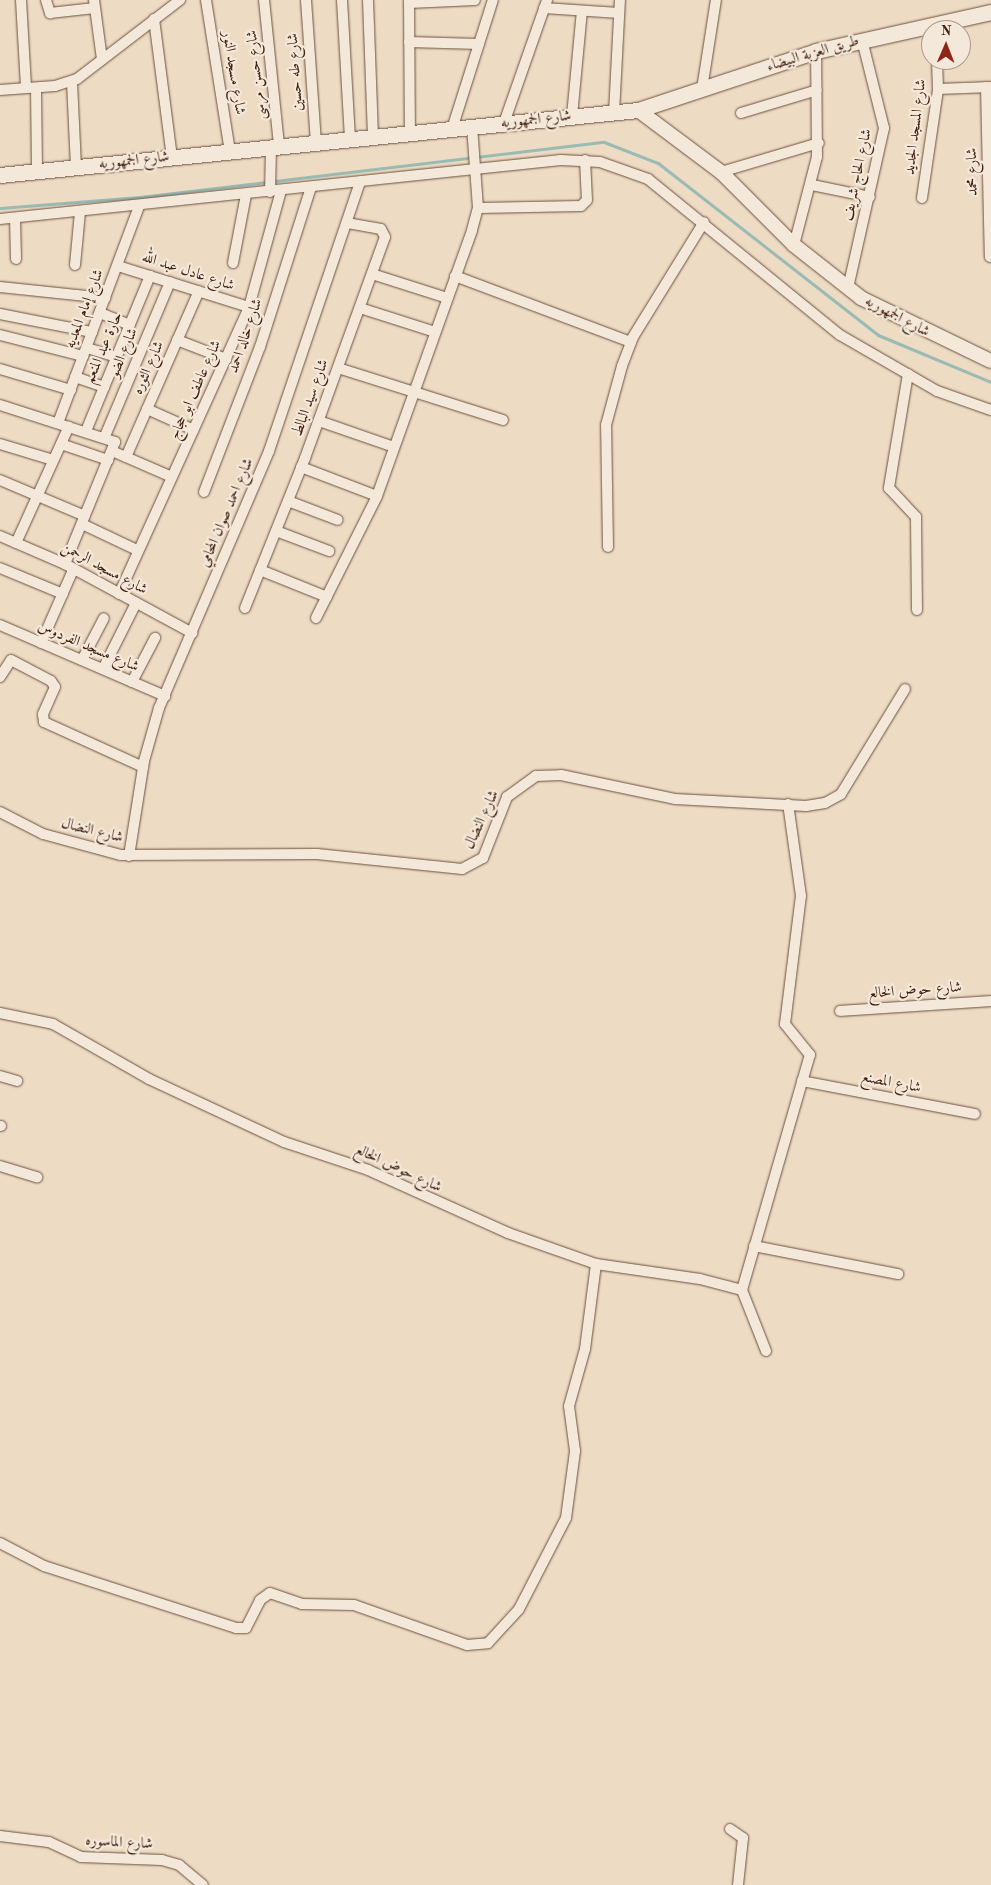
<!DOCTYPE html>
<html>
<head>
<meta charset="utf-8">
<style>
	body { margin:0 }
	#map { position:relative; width:991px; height:1885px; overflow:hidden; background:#eddbc4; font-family:"Old Standard TT",Amiri,serif }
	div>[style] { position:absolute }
	.stream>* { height:3px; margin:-1.5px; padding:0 1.5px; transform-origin:1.5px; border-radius:1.5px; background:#99bbb3 }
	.roads { filter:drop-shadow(0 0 1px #6d503e) drop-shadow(0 0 1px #6d503e) }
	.minor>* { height:10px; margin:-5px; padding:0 5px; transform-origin:5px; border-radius:5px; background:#f3e8d9 }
	.tertiary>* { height:14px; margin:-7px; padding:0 7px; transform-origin:7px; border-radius:7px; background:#f3e8d9 }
	.secondary>* { height:15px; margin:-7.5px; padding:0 7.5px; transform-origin:7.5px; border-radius:7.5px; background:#f3e8d9 }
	span { translate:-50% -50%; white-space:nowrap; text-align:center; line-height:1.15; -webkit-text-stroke:4.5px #f3e8d9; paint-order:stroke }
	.street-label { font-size:15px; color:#422111 }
	.north { position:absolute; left:921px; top:20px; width:50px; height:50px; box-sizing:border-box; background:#f3e8d9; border:1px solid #ac9889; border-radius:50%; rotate:1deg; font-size:14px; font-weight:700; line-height:20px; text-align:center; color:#422111 }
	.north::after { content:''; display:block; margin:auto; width:18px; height:22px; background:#8f2418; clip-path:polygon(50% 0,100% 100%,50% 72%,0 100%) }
</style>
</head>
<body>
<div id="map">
	<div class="stream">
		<div style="left:0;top:208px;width:140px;rotate:-4.5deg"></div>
		<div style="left:140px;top:197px;width:467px;rotate:-6.8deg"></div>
		<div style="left:604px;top:142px;width:58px;rotate:21.3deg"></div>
		<div style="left:658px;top:163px;width:279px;rotate:38deg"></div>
		<div style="left:878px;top:335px;width:122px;rotate:22.6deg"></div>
	</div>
	<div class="roads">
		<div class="minor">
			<div style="left:21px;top:0;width:88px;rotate:86.7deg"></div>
			<div style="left:46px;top:0;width:14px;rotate:73deg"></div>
			<div style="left:50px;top:13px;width:45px;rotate:-6.3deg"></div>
			<div style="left:94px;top:0;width:60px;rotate:82.3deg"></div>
			<div style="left:206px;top:0;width:153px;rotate:81deg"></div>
			<div style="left:264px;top:0;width:147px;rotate:84.1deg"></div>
			<div style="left:306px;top:0;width:143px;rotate:86deg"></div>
			<div style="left:342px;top:0;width:139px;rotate:86.7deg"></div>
			<div style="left:368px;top:0;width:137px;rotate:87.9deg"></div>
			<div style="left:409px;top:0;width:133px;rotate:89.6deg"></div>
			<div style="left:409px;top:3px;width:66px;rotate:-2.6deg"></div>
			<div style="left:544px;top:8px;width:75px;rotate:3.8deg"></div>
			<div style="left:154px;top:19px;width:139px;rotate:82.6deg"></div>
			<div style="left:409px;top:42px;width:70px;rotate:1.6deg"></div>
			<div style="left:72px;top:82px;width:85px;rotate:87.3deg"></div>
			<div style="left:986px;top:87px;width:170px;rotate:88.7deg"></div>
			<div style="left:36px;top:88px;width:83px;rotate:89.3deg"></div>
			<div style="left:702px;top:89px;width:90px;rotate:-81.1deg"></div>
			<div style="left:938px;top:89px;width:53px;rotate:-2.2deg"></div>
			<div style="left:0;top:90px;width:55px;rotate:-4.2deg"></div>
			<div style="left:55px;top:86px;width:23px;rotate:-18deg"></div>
			<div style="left:77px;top:79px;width:130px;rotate:-37.5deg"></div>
			<div style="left:614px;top:113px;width:113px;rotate:-87deg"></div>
			<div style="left:741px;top:113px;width:79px;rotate:-16.8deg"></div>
			<div style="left:572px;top:116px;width:105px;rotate:-84.6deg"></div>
			<div style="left:504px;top:123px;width:130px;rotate:-70.7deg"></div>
			<div style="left:452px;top:129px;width:135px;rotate:-72.4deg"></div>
			<div style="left:721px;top:172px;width:102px;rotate:-16.5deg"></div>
			<div style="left:812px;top:185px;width:59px;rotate:11.7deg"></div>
			<div style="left:270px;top:192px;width:45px;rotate:-88.7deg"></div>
			<div style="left:922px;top:198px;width:110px;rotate:-81.6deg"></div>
			<div style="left:938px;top:89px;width:29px;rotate:-92deg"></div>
			<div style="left:478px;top:208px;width:103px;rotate:-1.1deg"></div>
			<div style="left:581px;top:206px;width:8px;rotate:-45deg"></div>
			<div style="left:587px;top:200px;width:40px;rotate:-92.9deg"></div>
			<div style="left:15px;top:218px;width:41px;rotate:88.6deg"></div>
			<div style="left:0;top:219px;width:564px;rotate:-6deg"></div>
			<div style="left:561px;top:160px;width:39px;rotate:3deg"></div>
			<div style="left:600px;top:162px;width:51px;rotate:19.5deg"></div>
			<div style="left:648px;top:179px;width:247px;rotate:39.1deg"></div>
			<div style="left:840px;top:335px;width:112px;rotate:30deg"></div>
			<div style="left:937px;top:391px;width:57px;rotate:19.4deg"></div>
			<div style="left:794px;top:245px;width:91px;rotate:-75.4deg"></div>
			<div style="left:817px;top:157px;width:106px;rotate:-90.5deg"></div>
			<div style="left:233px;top:263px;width:69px;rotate:-79.2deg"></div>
			<div style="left:75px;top:265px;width:53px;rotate:-84.6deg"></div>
			<div style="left:118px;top:266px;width:137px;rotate:17.4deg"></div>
			<div style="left:372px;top:274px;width:79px;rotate:17.7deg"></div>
			<div style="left:455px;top:276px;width:188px;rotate:20.6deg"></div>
			<div style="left:0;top:287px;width:106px;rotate:6deg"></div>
			<div style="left:848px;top:288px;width:164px;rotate:-77.3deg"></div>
			<div style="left:884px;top:128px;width:91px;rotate:-104deg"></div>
			<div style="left:360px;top:308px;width:79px;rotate:17.7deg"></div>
			<div style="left:100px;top:313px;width:32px;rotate:22deg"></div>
			<div style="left:0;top:314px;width:94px;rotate:11.1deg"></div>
			<div style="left:0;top:335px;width:86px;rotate:14.2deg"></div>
			<div style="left:177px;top:340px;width:53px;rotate:21.2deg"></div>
			<div style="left:87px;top:348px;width:30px;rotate:17deg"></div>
			<div style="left:338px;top:368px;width:173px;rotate:17.5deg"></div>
			<div style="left:0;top:369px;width:74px;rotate:16.5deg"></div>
			<div style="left:908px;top:374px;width:116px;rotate:99.5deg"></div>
			<div style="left:889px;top:488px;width:40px;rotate:47deg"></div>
			<div style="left:916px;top:517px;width:93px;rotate:89.4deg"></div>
			<div style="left:75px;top:377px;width:31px;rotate:19deg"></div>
			<div style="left:0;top:405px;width:121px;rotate:17.8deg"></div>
			<div style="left:115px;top:442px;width:132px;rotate:112.3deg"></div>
			<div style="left:147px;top:409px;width:51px;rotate:24.1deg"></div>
			<div style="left:319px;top:421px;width:79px;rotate:19.1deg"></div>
			<div style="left:58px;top:423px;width:232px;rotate:-69.5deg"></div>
			<div style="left:86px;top:431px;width:168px;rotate:-67.6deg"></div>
			<div style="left:105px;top:436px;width:167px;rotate:-67.1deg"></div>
			<div style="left:0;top:444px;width:55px;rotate:16.8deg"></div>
			<div style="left:61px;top:444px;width:50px;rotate:18.8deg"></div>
			<div style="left:112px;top:451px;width:65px;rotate:23.4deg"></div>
			<div style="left:126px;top:457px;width:181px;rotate:-66.3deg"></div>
			<div style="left:301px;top:467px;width:81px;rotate:20.9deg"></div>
			<div style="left:0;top:480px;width:92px;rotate:23deg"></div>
			<div style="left:204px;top:492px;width:155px;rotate:-68.9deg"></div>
			<div style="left:260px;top:347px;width:168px;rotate:-72.3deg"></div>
			<div style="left:288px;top:501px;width:53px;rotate:20.8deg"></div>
			<div style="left:82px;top:524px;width:59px;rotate:25.3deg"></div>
			<div style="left:276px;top:531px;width:57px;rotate:20.7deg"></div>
			<div style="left:0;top:536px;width:71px;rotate:23.3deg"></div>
			<div style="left:65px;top:564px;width:145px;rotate:28.5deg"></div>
			<div style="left:16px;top:543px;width:128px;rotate:-65.6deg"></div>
			<div style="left:608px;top:547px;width:122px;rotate:-90.9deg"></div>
			<div style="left:606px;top:425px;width:61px;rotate:-74.8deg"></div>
			<div style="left:622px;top:366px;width:31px;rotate:-69deg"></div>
			<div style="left:633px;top:337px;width:135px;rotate:-58.3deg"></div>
			<div style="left:0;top:568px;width:68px;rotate:22.4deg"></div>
			<div style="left:260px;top:570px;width:72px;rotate:21.9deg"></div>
			<div style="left:119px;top:594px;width:315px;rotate:-65.6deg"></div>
			<div style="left:249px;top:307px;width:120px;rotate:-74.6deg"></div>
			<div style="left:245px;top:608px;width:162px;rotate:-68.2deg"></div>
			<div style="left:305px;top:458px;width:235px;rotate:-70.1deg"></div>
			<div style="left:385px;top:237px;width:9px;rotate:-117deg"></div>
			<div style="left:381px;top:229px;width:35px;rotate:-170deg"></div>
			<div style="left:316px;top:618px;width:136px;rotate:-63.4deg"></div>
			<div style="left:377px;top:496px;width:282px;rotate:-70.3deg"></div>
			<div style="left:472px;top:230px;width:23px;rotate:-75deg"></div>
			<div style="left:478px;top:208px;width:81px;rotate:-94.2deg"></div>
			<div style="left:0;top:625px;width:180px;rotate:23.3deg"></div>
			<div style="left:41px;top:643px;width:80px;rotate:-66.3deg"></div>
			<div style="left:82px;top:660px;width:47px;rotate:-62.4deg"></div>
			<div style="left:103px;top:669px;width:74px;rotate:-63.4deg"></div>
			<div style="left:0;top:677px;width:20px;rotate:-57deg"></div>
			<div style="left:11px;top:660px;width:45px;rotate:27.7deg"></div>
			<div style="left:51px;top:681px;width:7px;rotate:56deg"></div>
			<div style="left:55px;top:687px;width:30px;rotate:114deg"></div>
			<div style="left:43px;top:714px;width:8px;rotate:83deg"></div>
			<div style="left:44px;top:722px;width:109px;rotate:24.4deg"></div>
			<div style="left:132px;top:682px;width:50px;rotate:-62.4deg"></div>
			<div style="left:0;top:812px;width:48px;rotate:27.1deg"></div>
			<div style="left:43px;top:834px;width:81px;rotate:15.1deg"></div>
			<div style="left:121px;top:855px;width:196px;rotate:-0.3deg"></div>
			<div style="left:317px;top:854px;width:146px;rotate:5.9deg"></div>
			<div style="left:462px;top:869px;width:24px;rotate:-28deg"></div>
			<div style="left:483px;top:858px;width:66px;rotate:-68.5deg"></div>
			<div style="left:507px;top:797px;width:36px;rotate:-36deg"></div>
			<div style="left:536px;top:776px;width:25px;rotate:-2deg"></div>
			<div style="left:561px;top:775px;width:116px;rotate:11.9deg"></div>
			<div style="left:675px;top:799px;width:131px;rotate:3.1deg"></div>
			<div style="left:806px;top:806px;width:19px;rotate:-9deg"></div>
			<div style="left:825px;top:803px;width:18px;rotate:-29deg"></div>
			<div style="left:841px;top:794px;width:123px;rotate:-58.6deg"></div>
			<div style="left:129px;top:856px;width:96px;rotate:-81deg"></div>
			<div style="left:144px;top:761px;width:55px;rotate:-74.2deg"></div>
			<div style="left:159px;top:708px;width:280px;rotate:-66.8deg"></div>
			<div style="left:269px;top:451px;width:284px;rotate:-71.3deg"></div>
			<div style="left:840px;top:1011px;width:151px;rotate:-3.8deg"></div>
			<div style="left:0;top:1013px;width:54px;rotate:11.7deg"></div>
			<div style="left:53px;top:1024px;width:111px;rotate:29.8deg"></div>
			<div style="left:149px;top:1079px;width:149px;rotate:25deg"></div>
			<div style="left:284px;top:1142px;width:89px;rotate:18.4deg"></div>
			<div style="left:368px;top:1170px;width:154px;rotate:24.2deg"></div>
			<div style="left:508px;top:1233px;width:93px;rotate:19.4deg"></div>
			<div style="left:596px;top:1264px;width:105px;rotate:8.2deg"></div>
			<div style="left:700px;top:1279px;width:43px;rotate:14.7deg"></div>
			<div style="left:0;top:1076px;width:18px;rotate:16deg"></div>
			<div style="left:802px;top:1081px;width:176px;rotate:10.8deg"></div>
			<div style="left:0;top:1126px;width:1px"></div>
			<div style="left:0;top:1166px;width:39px;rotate:17deg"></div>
			<div style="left:754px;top:1246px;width:147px;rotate:11deg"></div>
			<div style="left:766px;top:1351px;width:66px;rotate:-111.5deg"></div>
			<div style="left:742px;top:1290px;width:245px;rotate:-73.9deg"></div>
			<div style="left:810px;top:1055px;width:40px;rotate:-129deg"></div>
			<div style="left:785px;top:1024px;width:129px;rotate:-82.9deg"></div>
			<div style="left:801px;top:896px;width:93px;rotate:-98deg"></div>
			<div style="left:0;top:1543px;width:50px;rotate:27.6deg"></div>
			<div style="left:44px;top:1566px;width:202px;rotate:17.9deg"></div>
			<div style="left:236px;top:1628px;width:10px"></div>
			<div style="left:246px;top:1628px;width:31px;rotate:-63deg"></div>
			<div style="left:260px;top:1600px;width:12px;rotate:-35deg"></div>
			<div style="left:270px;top:1593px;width:34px;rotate:19deg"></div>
			<div style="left:302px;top:1604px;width:52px;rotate:1.1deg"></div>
			<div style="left:354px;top:1605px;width:120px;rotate:19.5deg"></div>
			<div style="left:467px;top:1645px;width:21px;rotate:-5deg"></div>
			<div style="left:488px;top:1643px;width:46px;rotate:-47.6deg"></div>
			<div style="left:519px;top:1609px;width:102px;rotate:-62.7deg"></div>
			<div style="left:566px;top:1518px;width:68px;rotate:-82.3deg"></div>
			<div style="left:575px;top:1451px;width:45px;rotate:-97.6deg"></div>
			<div style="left:569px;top:1406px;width:59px;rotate:-74.3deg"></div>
			<div style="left:585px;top:1349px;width:86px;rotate:-82.6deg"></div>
			<div style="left:730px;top:1829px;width:16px;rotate:35deg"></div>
			<div style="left:743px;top:1838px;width:47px;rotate:96.1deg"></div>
			<div style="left:0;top:1836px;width:49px;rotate:7deg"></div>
			<div style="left:49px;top:1842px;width:35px;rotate:25deg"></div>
			<div style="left:81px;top:1857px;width:81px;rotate:2.1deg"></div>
			<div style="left:162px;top:1860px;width:18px;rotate:16deg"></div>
			<div style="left:179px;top:1865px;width:31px;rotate:40deg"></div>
		</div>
		<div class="tertiary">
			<div style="left:638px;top:110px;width:104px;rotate:36.8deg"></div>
			<div style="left:721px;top:172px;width:103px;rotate:45deg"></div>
			<div style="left:794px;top:245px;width:85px;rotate:38.3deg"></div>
			<div style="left:861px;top:298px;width:144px;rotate:25.9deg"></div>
		</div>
		<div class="secondary">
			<div style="left:0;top:175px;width:641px;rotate:-5.82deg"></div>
			<div style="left:638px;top:110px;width:188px;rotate:-18.3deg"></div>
			<div style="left:816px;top:51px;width:179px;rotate:-12.6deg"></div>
		</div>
	</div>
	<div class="street-label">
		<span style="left:813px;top:54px;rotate:-16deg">طريق العزبة البيضاء</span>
		<span style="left:296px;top:72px;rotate:-94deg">شارع طه حسين</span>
		<span style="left:233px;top:73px;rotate:81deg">شارع مسجد النور</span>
		<span style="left:257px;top:75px;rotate:-96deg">شارع حسن مرسى</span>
		<span style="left:536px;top:120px;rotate:-6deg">شارع الجمهوريه</span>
		<span style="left:916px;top:127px;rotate:-83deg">شارع المسجد الجديد</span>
		<span style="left:134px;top:161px;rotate:-6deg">شارع الجمهوريه</span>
		<span style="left:973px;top:172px;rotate:-91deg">شارع محمد</span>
		<span style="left:858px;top:175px;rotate:-78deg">شارع الحاج شريف</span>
		<span style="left:188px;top:272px;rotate:18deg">شارع عادل عبد الله</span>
		<span style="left:85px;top:309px;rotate:-69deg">شارع إمام المعديه</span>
		<span style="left:897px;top:317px;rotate:28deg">شارع الجمهوريه</span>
		<span style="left:246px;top:336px;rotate:-71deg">شارع خالد احمد</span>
		<span style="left:104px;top:348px;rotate:-67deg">حارة عبد المنعم</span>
		<span style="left:124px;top:353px;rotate:-67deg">شارع الضو</span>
		<span style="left:149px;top:368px;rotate:-66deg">شارع الثوره</span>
		<span style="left:196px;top:390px;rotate:-66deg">شارع عاطف ابو حجاج</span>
		<span style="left:311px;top:398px;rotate:-70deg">شارع سيد البالط</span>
		<span style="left:227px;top:513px;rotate:-67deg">شارع احمد صوان المحامي</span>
		<span style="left:104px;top:569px;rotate:28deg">شارع مسجد الرحمن</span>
		<span style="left:88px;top:647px;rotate:23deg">شارع مسجد الفردوس</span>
		<span style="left:482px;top:820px;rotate:-65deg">شارع النضال</span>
		<span style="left:92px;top:831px;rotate:14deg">شارع النضال</span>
		<span style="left:915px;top:991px;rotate:-4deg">شارع حوض الخالع</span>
		<span style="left:891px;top:1083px;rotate:11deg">شارع المصنع</span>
		<span style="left:398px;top:1169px;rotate:25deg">شارع حوض الخالع</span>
		<span style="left:119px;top:1843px;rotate:3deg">شارع الماسوره</span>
	</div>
	<div class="north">N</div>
</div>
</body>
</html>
